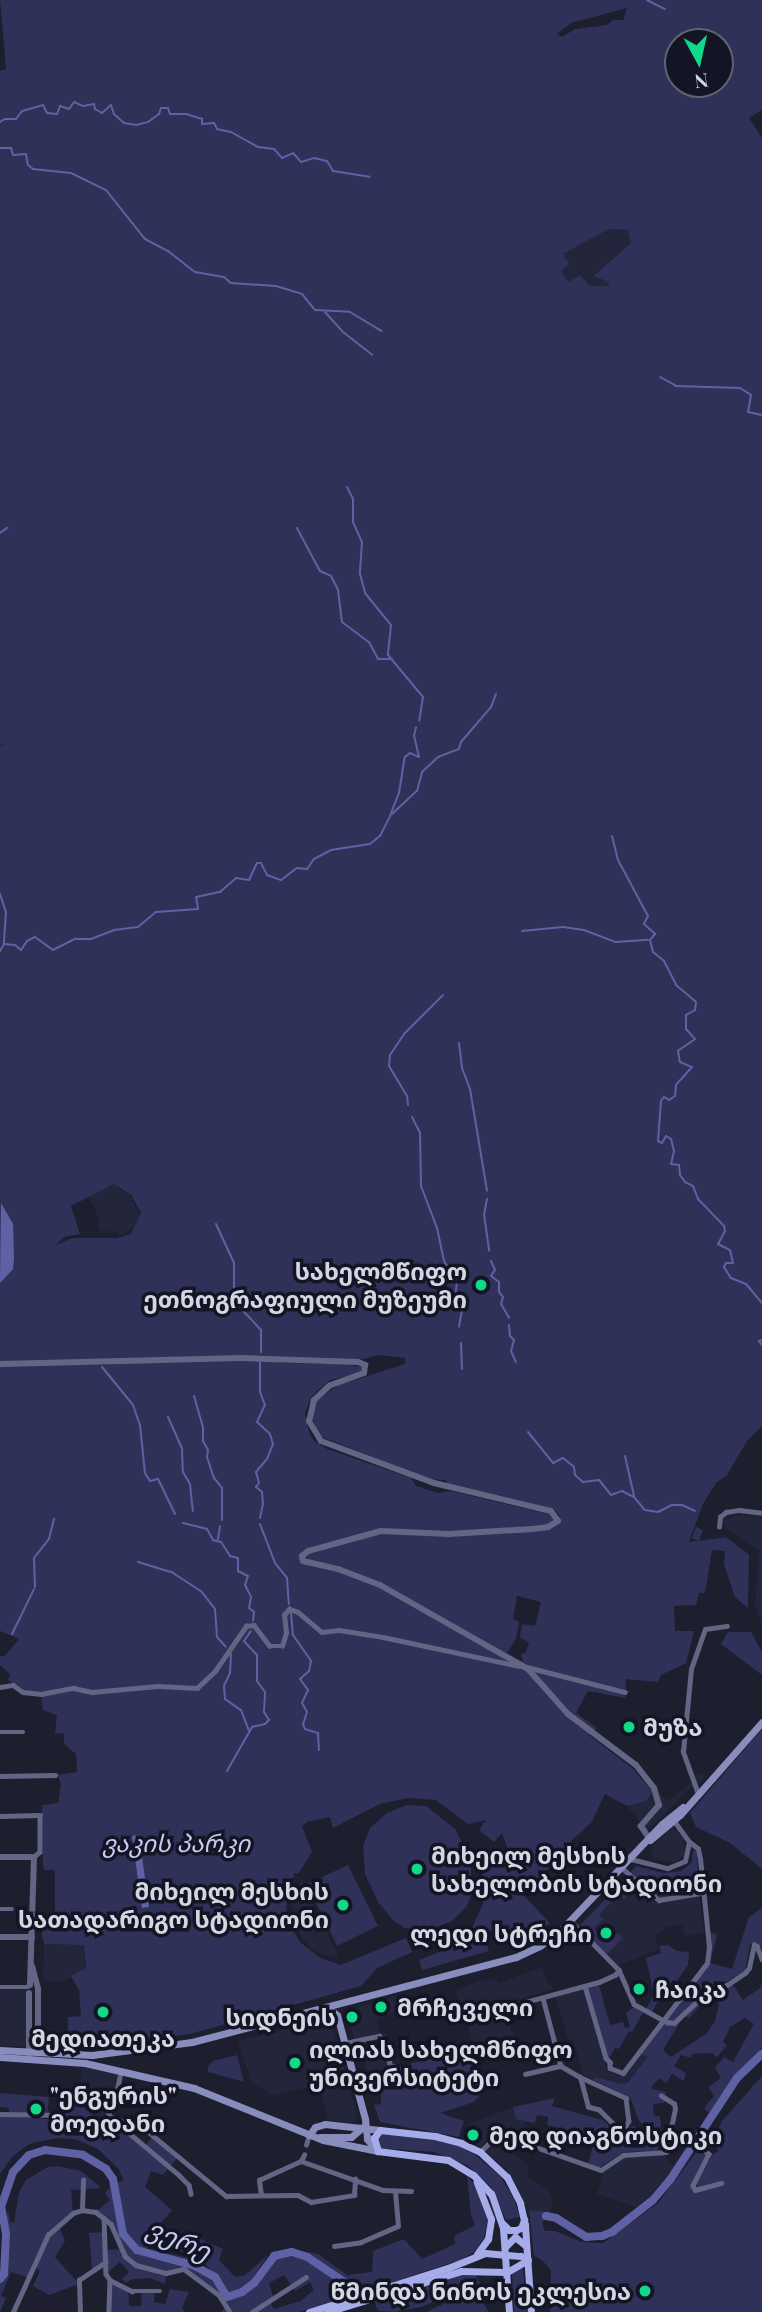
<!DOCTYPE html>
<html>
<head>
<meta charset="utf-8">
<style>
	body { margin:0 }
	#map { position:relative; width:762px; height:2312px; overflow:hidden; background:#1d1e2e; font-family:"Playfair Display","Noto Sans Georgian",serif }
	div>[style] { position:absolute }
	.built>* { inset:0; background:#23253b }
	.green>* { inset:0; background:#2f3158 }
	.water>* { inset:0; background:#5e62a5 }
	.stream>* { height:2px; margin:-1px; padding:0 1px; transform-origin:1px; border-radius:1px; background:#5e62a5 }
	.river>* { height:8px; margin:-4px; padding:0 4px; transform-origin:4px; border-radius:4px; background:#5e62a5 }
	.minor>* { height:4.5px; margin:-2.25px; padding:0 2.25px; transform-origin:2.25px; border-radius:2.25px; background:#626583 }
	.tertiary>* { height:6px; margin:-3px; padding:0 3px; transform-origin:3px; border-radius:3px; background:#626583 }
	.secondary>* { height:7px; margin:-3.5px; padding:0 3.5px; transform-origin:3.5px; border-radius:3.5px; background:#888dbd }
	.primary>* { height:7px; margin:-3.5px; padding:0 3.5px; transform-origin:3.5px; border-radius:3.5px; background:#a6acea }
	.dots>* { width:19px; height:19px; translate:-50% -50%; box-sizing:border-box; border:4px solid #141524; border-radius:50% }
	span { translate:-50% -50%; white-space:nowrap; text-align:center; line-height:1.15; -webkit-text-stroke:7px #141524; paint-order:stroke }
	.poi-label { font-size:24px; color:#d4d6e1; font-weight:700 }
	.right { translate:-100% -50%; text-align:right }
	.left { translate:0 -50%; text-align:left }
	.park-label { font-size:24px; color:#c9cdf4; font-style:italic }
	.water-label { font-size:26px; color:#c7ccf3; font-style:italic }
	.north { position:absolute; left:664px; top:28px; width:70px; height:70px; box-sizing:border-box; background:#141524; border:2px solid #616270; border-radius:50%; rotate:172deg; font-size:19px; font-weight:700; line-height:28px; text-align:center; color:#d4d6e1 }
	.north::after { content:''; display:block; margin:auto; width:24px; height:32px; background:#11d98a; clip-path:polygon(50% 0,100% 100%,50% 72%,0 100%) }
</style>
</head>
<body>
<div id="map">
	<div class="built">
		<div style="clip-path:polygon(609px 229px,628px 230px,632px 243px,593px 275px,609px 282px,609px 287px,590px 286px,580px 275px,568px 282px,560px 271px,569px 264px,563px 254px)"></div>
		<div style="clip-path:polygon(114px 1184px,130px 1196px,140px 1215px,134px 1228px,118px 1236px,117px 1232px,99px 1231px,98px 1217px,89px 1196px)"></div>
		<div style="clip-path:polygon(738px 1515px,762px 1516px,762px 1626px,755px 1607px,759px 1551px,724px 1527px,724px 1520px)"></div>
		<div style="clip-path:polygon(698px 1773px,707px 1776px,691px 1788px,647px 1831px,627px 1806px,646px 1801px,653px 1792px,660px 1793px,667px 1801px,688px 1786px)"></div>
		<div style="clip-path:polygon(674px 1829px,684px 1838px,684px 1855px,674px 1863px,655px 1859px,651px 1854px,652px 1847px,668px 1831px)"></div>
		<div style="clip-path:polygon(301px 1879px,338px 1955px,336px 1958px,312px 1950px,294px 1927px,291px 1897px,294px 1897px)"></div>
		<div style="clip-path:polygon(637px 1885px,657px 1903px,699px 1896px,704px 1933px,684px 1935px,682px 1925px,665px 1927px,665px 1932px,661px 1931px,655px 1937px,658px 1950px,618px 1965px,606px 1955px,623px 1938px,608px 1943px,594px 1929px,603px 1919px,598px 1915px,619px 1894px,624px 1899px)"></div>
		<div style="clip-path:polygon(44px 1944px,84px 1945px,86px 1969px,64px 1981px,43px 1981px)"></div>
		<div style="clip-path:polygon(542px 1967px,548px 1983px,555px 1989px,462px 2015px,455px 1991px,484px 1979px,486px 1982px,497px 1979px,499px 1983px)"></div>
		<div style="clip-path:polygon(586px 1989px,607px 2070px,619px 2076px,638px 2053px,648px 2056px,637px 2073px,623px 2085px,594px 2077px,593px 2080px,583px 2074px,573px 2039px,568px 2040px,556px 1997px)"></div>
		<div style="clip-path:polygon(0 1990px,26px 1990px,26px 2046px,0 2046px)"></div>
		<div style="clip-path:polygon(398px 1995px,402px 2008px,377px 2021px,381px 2034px,386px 2033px,395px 2067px,381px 2085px,380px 2080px,370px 2081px,360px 2045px,355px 2045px,347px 2011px)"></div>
		<div style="clip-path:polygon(506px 2009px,512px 2032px,516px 2034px,473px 2044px,466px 2020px)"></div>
		<div style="clip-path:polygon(330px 2017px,357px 2115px,356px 2121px,353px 2123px,328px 2120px,319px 2085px,270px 2096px,269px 2092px,252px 2084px,238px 2041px)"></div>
		<div style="clip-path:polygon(82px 2067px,120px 2075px,118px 2088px,106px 2107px,110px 2116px,103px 2127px,78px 2102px)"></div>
		<div style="clip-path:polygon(513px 2107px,516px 2118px,526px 2121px,521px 2141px,499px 2136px,485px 2142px,481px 2148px,464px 2138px,471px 2123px)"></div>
		<div style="clip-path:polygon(496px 2141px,518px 2142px,513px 2153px,530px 2168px,526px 2177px,548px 2189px,553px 2203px,550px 2212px,529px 2210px,507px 2170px,483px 2149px)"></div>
		<div style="clip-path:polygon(666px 2153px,667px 2160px,676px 2166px,651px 2195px,636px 2207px,597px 2194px,604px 2170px,624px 2155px)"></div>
	</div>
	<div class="green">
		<div style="clip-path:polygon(evenodd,0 0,762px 0,762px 110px,749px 118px,762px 138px,762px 1426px,747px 1441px,727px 1475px,716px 1483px,703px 1504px,689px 1542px,698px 1541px,692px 1538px,696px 1527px,703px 1530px,699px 1541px,726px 1537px,749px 1555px,748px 1608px,735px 1597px,724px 1564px,725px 1551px,712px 1550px,705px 1593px,699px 1593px,696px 1605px,674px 1606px,675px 1631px,694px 1631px,686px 1663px,661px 1675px,658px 1682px,626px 1679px,625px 1698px,588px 1691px,576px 1713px,597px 1728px,589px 1735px,632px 1768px,653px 1792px,646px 1801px,627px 1806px,605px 1794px,591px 1823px,571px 1841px,574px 1844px,522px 1894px,550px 1923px,532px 1935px,513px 1944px,510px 1934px,504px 1935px,498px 1925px,477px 1941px,482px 1946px,487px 1945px,489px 1951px,422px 1970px,419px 1960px,447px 1949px,472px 1928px,483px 1904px,482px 1860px,510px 1855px,502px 1833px,494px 1842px,479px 1830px,486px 1820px,468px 1824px,436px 1800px,408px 1798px,380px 1804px,333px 1828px,330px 1817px,307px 1822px,302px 1826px,312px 1852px,298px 1874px,294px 1873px,286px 1907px,289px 1924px,300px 1942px,320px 1958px,341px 1965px,406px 1938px,412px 1952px,377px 1968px,361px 1986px,190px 2034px,84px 2047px,68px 2047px,68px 2017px,81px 2016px,79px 1990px,71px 1976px,86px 1968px,84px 1945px,44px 1944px,42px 1936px,42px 1922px,55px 1922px,55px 1870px,44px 1870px,43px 1864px,42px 1805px,58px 1803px,61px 1785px,58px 1775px,77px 1772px,76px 1754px,64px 1744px,64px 1733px,55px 1734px,57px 1715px,43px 1710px,41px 1694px,23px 1689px,8px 1680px,10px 1674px,0 1665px,0 1656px,5px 1656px,19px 1639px,0 1631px,0 747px,5px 744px,0 745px,0 71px,6px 69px,0 0,627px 8px,623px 20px,613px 20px,607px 25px,575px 29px,562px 37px,557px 34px,571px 23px,627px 8px,0 0,678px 42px,720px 42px,720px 84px,678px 84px,678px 42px,0 0,609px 229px,628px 230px,631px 243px,593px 276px,609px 282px,608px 286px,590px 286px,580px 275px,568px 282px,561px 271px,569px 264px,563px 254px,609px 229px,0 0,114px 1184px,131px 1195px,141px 1213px,131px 1234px,117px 1238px,72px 1238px,56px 1245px,64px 1237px,80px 1234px,71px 1206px,114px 1184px,0 0,378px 1355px,405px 1358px,405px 1364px,339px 1385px,321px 1396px,314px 1405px,312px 1419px,322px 1437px,429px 1479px,445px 1480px,448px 1484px,554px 1509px,561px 1517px,451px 1491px,438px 1493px,416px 1486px,411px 1478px,327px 1449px,314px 1441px,309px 1432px,305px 1413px,311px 1397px,330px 1380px,349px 1376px,361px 1371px,362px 1367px,344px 1364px,281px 1363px,278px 1359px,363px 1359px,378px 1355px,0 0,517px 1596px,541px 1602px,535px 1626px,522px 1624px,520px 1637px,529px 1643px,526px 1652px,521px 1654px,523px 1662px,507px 1653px,516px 1639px,519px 1622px,513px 1619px,517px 1596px)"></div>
		<div style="clip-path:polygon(728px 1632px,751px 1632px,762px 1652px,762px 1675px,721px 1644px)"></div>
		<div style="clip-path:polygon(762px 1729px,762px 1869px,730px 1843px,696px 1827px,690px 1813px)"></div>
		<div style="clip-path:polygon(407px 1805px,426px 1806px,456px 1830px,471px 1864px,471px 1895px,467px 1906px,452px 1921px,427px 1931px,404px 1928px,393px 1920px,378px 1902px,365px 1874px,363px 1846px,370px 1828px,387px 1813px)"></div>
		<div style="clip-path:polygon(694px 1849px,697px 1852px,699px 1891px,658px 1898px,630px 1873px,636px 1866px,664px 1873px,681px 1871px,691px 1863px)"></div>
		<div style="clip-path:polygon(348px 1865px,378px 1926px,337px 1946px,307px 1884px)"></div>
		<div style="clip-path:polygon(628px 1876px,637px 1885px,624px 1899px,618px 1894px,599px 1915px,603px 1919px,594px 1929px,608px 1942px,618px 1933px,623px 1938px,606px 1955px,580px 1925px)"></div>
		<div style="clip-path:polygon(762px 1908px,762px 1949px,756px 1943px,750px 1944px,745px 1971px,713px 1990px,673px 2022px,665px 2020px,705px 1965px,710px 1948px,708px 1932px,717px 1934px,710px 1963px,732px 1969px,749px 1917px)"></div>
		<div style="clip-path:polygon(668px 1945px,677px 1951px,689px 1952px,688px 1965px,677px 1981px,673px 1980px,664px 1997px,661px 1996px,652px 2012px,646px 2009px,654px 1995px,646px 1958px,661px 1953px,659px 1946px)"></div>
		<div style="clip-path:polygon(762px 1982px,762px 2046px,758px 2055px,738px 2072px,709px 2113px,704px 2108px,714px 2096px,708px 2087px,721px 2078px,715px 2068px,724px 2057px,733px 2062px,754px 2024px,745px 2018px,730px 2027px,723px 2042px,727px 2045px,717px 2057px,712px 2053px,692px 2054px,691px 2058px,681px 2055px,674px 2066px,686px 2073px,684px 2081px,672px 2074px,666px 2083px,659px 2078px,652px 2086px,652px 2089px,666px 2092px,664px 2103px,653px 2104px,654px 2115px,660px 2117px,662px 2135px,657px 2151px,623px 2152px,599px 2168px,588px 2164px,595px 2138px,547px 2125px,548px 2117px,537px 2115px,535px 2123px,516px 2119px,513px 2107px,555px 2098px,552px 2106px,603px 2120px,615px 2131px,634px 2126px,637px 2129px,633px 2136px,644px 2142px,652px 2132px,639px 2121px,630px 2097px,593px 2080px,594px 2077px,622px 2084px,628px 2082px,648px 2057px,638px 2053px,663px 2022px,672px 2024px,710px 1994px,689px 2018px,685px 2016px,682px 2019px,663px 2050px,671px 2057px,707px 2033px,715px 2021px,719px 2004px,716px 1994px,733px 1985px,743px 2000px,760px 1988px)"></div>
		<div style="clip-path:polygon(599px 1985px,610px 2025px,623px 2022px,625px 2028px,630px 2027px,626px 2013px,635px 2006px,644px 2011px,632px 2032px,629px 2031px,619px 2049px,615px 2048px,608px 2060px,587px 1989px)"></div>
		<div style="clip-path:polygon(472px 2047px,484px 2081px,481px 2094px,474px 2102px,440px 2113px,464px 2121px,459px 2137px,380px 2122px,374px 2105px,381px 2104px,381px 2085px,391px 2069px)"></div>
		<div style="clip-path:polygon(237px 2055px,244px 2082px,208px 2072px,208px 2066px,213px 2061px)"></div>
		<div style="clip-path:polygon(762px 2076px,762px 2312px,550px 2312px,551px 2270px,542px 2260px,534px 2256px,529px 2210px,550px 2212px,542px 2223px,545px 2231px,555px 2231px,582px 2242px,603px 2243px,658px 2203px,698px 2150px,706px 2155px,691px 2185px,693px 2192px,698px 2190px,696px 2183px,713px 2154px,719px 2151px,713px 2141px,722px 2121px)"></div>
		<div style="clip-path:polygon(0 2093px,49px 2097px,47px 2116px,9px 2112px,9px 2108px,0 2107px)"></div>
		<div style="clip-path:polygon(78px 2102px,103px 2126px,110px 2116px,146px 2145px,153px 2136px,178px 2157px,163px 2175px,151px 2171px,145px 2187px,172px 2210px,161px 2223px,168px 2235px,183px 2242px,195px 2236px,223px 2249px,219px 2260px,235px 2277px,245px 2275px,268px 2255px,251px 2280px,233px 2294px,227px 2294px,223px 2282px,198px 2257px,155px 2246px,143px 2249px,136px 2245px,125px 2232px,122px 2221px,117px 2183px,124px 2180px,118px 2168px,98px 2149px,75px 2139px,57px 2138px,29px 2144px,13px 2156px,0 2174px,0 2116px,48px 2119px,62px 2115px)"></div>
		<div style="clip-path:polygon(380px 2134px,437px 2139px,470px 2150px,501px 2177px,514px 2199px,520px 2217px,506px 2220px,491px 2187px,467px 2165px,434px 2152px,379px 2148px,377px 2139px)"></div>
		<div style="clip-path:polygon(58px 2166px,81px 2171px,101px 2188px,71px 2190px,73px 2213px,58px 2224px,65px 2241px,55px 2257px,79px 2284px,49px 2295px,33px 2286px,40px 2271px,34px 2266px,27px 2277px,11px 2272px,1px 2296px,6px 2298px,0 2312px,0 2283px,6px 2273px,10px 2236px,6px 2219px,8px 2210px,10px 2222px,14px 2223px,19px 2192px,26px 2180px,48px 2167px)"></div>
		<div style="clip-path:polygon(evenodd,467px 2176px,477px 2187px,488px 2219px,484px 2239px,473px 2253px,460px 2260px,300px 2312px,221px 2312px,226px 2306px,219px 2295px,184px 2269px,166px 2273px,165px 2284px,150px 2278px,132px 2279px,126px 2283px,122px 2279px,129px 2272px,120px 2262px,106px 2274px,106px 2263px,92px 2270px,89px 2233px,105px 2232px,106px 2250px,122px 2249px,111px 2224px,96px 2212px,110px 2200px,105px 2193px,111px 2186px,121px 2234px,136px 2251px,161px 2252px,189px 2258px,220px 2285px,226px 2298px,233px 2298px,256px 2285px,276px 2258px,293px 2254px,342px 2282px,344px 2279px,297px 2250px,318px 2254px,347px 2275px,372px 2272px,373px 2251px,404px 2239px,422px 2259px,455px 2244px,454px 2236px,475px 2225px,471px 2215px,467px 2176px,284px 2275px,295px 2291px,310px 2282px,314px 2290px,300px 2301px,274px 2309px,269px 2300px,273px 2296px,269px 2283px,284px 2275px)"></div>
		<div style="clip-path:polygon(523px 2268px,527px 2312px,514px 2312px,512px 2273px)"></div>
		<div style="clip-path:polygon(459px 2273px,475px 2274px,480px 2283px,467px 2292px,452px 2294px,421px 2307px,394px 2312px,379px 2311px,376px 2307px,375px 2300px)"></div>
		<div style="clip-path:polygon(110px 2280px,128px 2289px,129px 2306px,141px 2306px,142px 2291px,155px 2291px,154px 2302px,165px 2304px,170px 2289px,189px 2292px,182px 2308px,185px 2312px,109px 2312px)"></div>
		<div style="clip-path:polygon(479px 2296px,489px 2312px,426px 2312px,456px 2298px,467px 2301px)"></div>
	</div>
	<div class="water">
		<div style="clip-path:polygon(1px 1203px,13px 1224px,14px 1259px,13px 1269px,0 1283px)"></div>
		<div style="clip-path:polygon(139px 1835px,149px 1907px,142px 1908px,132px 1836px)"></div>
	</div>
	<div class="stream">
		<div style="left:647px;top:0;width:20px;rotate:27deg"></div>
		<div style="left:0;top:122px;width:6px;rotate:-31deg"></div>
		<div style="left:5px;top:119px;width:11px"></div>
		<div style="left:16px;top:119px;width:10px;rotate:-53deg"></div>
		<div style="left:22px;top:111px;width:22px;rotate:-16deg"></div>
		<div style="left:43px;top:105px;width:9px;rotate:63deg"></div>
		<div style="left:47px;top:113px;width:10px;rotate:6deg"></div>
		<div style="left:57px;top:114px;width:9px;rotate:-69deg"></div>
		<div style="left:60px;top:106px;width:9px;rotate:18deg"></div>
		<div style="left:69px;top:109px;width:9px;rotate:-54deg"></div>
		<div style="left:74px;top:102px;width:10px;rotate:24deg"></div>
		<div style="left:83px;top:106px;width:11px;rotate:-10deg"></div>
		<div style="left:94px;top:104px;width:5px;rotate:79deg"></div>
		<div style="left:95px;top:109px;width:8px;rotate:30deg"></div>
		<div style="left:102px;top:113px;width:12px;rotate:-42deg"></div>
		<div style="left:111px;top:105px;width:9px;rotate:72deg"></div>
		<div style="left:114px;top:114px;width:13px;rotate:42deg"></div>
		<div style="left:124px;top:123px;width:12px;rotate:9deg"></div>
		<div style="left:136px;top:125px;width:12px;rotate:-14deg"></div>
		<div style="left:148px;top:122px;width:14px;rotate:-36deg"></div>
		<div style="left:159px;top:114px;width:6px;rotate:-72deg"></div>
		<div style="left:161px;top:108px;width:7px"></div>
		<div style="left:168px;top:108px;width:6px;rotate:72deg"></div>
		<div style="left:170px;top:114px;width:16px"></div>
		<div style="left:186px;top:114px;width:17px;rotate:17deg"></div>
		<div style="left:202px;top:119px;width:5px;rotate:90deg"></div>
		<div style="left:202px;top:124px;width:12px;rotate:-5deg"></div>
		<div style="left:214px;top:123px;width:7px;rotate:63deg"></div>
		<div style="left:217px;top:129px;width:14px;rotate:12deg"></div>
		<div style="left:231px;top:132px;width:31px;rotate:29deg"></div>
		<div style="left:258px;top:147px;width:16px;rotate:7deg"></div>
		<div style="left:274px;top:149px;width:12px;rotate:48deg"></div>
		<div style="left:282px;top:158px;width:12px;rotate:-24deg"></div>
		<div style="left:293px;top:153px;width:12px;rotate:48deg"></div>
		<div style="left:301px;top:162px;width:14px;rotate:-17deg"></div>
		<div style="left:314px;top:158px;width:13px;rotate:13deg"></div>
		<div style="left:327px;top:161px;width:12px;rotate:59deg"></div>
		<div style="left:333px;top:171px;width:37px;rotate:9deg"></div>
		<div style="left:0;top:148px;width:11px"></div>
		<div style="left:11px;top:148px;width:7px;rotate:74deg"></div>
		<div style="left:13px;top:155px;width:13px;rotate:-4deg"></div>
		<div style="left:26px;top:154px;width:11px;rotate:80deg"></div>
		<div style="left:28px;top:165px;width:6px;rotate:39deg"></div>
		<div style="left:33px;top:169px;width:38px;rotate:6deg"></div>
		<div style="left:71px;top:173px;width:39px;rotate:26deg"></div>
		<div style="left:106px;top:190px;width:63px;rotate:51.5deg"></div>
		<div style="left:145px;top:239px;width:26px;rotate:28deg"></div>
		<div style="left:168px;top:251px;width:34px;rotate:38deg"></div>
		<div style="left:195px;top:272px;width:29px;rotate:10deg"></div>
		<div style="left:224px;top:277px;width:9px;rotate:41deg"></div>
		<div style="left:231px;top:283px;width:45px;rotate:3.8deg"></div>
		<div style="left:276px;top:286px;width:27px;rotate:17deg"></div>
		<div style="left:302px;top:294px;width:21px;rotate:51deg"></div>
		<div style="left:315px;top:310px;width:35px;rotate:3deg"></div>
		<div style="left:350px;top:312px;width:37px;rotate:31deg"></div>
		<div style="left:325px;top:312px;width:27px;rotate:48deg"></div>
		<div style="left:343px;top:332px;width:37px;rotate:38deg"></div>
		<div style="left:660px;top:377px;width:18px;rotate:29deg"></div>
		<div style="left:676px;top:386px;width:64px;rotate:1.8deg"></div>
		<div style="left:740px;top:388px;width:13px;rotate:32deg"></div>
		<div style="left:751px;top:395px;width:17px;rotate:100deg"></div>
		<div style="left:748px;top:412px;width:14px;rotate:12deg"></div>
		<div style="left:347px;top:487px;width:13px;rotate:63deg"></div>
		<div style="left:353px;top:499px;width:23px;rotate:90deg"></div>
		<div style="left:353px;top:522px;width:22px;rotate:66deg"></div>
		<div style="left:362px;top:542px;width:32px;rotate:94deg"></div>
		<div style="left:360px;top:574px;width:20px;rotate:75deg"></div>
		<div style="left:365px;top:593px;width:41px;rotate:50.9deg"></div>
		<div style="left:391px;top:625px;width:30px;rotate:96deg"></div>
		<div style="left:388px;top:655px;width:55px;rotate:50.2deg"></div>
		<div style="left:423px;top:697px;width:24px;rotate:99deg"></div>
		<div style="left:297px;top:528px;width:49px;rotate:61.9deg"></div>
		<div style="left:320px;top:571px;width:12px;rotate:24deg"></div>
		<div style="left:331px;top:576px;width:16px;rotate:63deg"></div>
		<div style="left:338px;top:590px;width:32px;rotate:83deg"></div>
		<div style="left:342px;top:622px;width:34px;rotate:37deg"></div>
		<div style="left:369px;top:642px;width:19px;rotate:62deg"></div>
		<div style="left:378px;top:659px;width:14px"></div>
		<div style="left:0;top:533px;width:9px;rotate:-36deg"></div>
		<div style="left:392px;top:814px;width:34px;rotate:-43deg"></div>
		<div style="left:417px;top:791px;width:20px;rotate:-75deg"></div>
		<div style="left:422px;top:772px;width:22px;rotate:-43deg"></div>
		<div style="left:438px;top:757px;width:22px;rotate:-21deg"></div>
		<div style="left:459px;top:749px;width:7px;rotate:-74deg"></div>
		<div style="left:461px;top:742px;width:46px;rotate:-49.4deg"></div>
		<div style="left:491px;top:707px;width:14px;rotate:-69deg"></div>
		<div style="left:612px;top:836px;width:25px;rotate:76deg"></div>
		<div style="left:618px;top:860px;width:64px;rotate:61.8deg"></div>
		<div style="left:648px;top:916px;width:9px;rotate:117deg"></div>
		<div style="left:644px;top:924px;width:15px;rotate:42deg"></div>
		<div style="left:655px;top:934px;width:8px;rotate:130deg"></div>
		<div style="left:650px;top:940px;width:12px;rotate:76deg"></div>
		<div style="left:653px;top:952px;width:14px;rotate:39deg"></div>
		<div style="left:664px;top:961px;width:27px;rotate:63deg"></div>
		<div style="left:676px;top:985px;width:26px;rotate:40deg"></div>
		<div style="left:696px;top:1002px;width:8px;rotate:97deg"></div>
		<div style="left:695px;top:1010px;width:10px;rotate:151deg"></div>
		<div style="left:686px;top:1015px;width:14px;rotate:90deg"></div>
		<div style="left:686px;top:1029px;width:13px;rotate:48deg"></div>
		<div style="left:695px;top:1039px;width:21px;rotate:145deg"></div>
		<div style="left:678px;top:1051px;width:11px;rotate:80deg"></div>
		<div style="left:680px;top:1062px;width:13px;rotate:23deg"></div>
		<div style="left:692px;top:1067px;width:24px;rotate:132deg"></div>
		<div style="left:676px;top:1085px;width:11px;rotate:95deg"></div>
		<div style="left:675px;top:1096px;width:7px;rotate:146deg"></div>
		<div style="left:669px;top:1100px;width:6px;rotate:-149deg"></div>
		<div style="left:664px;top:1097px;width:5px;rotate:127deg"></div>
		<div style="left:661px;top:1101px;width:40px;rotate:94.3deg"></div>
		<div style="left:658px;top:1141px;width:4px;rotate:27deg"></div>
		<div style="left:662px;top:1143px;width:8px;rotate:-60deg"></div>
		<div style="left:666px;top:1136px;width:6px;rotate:31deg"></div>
		<div style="left:671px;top:1139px;width:12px;rotate:76deg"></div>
		<div style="left:674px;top:1151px;width:13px;rotate:103deg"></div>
		<div style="left:671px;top:1164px;width:8px;rotate:7deg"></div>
		<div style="left:679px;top:1165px;width:10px;rotate:84deg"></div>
		<div style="left:680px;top:1175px;width:9px;rotate:54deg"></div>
		<div style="left:685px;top:1182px;width:9px;rotate:27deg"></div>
		<div style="left:693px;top:1186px;width:14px;rotate:69deg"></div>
		<div style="left:698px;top:1199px;width:37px;rotate:46deg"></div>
		<div style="left:724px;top:1226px;width:5px;rotate:79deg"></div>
		<div style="left:725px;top:1231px;width:15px;rotate:118deg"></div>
		<div style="left:718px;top:1244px;width:13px;rotate:27deg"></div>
		<div style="left:730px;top:1250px;width:13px;rotate:77deg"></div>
		<div style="left:733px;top:1263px;width:7px;rotate:180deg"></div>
		<div style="left:726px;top:1263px;width:4px;rotate:117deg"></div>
		<div style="left:724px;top:1267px;width:13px;rotate:58deg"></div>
		<div style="left:731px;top:1278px;width:16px;rotate:22deg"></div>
		<div style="left:746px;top:1284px;width:25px;rotate:50deg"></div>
		<div style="left:0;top:894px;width:19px;rotate:72deg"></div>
		<div style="left:6px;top:912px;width:32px;rotate:94deg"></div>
		<div style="left:522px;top:931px;width:41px;rotate:-5.6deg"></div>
		<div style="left:563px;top:927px;width:21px;rotate:8deg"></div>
		<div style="left:584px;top:930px;width:34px;rotate:21deg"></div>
		<div style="left:616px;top:942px;width:32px;rotate:-4deg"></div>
		<div style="left:0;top:951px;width:8px;rotate:-60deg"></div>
		<div style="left:4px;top:944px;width:11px;rotate:5deg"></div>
		<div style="left:15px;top:945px;width:8px;rotate:40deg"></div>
		<div style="left:21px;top:950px;width:11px;rotate:-56deg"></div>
		<div style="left:27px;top:941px;width:9px;rotate:-27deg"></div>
		<div style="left:35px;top:937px;width:22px;rotate:36deg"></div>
		<div style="left:53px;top:950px;width:25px;rotate:-27deg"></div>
		<div style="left:75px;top:939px;width:16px"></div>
		<div style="left:91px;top:939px;width:25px;rotate:-21deg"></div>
		<div style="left:114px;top:930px;width:24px;rotate:-7deg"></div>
		<div style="left:138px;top:927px;width:23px;rotate:-40deg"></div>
		<div style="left:156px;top:912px;width:42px;rotate:-4.1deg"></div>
		<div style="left:198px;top:909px;width:12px;rotate:-99deg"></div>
		<div style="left:196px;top:897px;width:25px;rotate:-12deg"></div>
		<div style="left:220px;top:892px;width:21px;rotate:-41deg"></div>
		<div style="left:236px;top:878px;width:13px;rotate:9deg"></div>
		<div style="left:249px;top:880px;width:19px;rotate:-65deg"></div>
		<div style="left:257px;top:863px;width:4px"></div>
		<div style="left:261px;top:863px;width:13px;rotate:63deg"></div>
		<div style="left:267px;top:875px;width:15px;rotate:20deg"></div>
		<div style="left:281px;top:880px;width:20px;rotate:-37deg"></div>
		<div style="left:297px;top:868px;width:10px;rotate:6deg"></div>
		<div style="left:307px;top:869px;width:12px;rotate:-55deg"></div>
		<div style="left:314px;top:859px;width:19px;rotate:-28deg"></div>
		<div style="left:331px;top:850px;width:39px;rotate:-9deg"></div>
		<div style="left:370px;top:844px;width:13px;rotate:-39deg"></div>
		<div style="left:380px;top:836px;width:22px;rotate:-63deg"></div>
		<div style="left:390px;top:816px;width:25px;rotate:-69deg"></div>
		<div style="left:399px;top:793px;width:36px;rotate:-81deg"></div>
		<div style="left:405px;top:757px;width:6px;rotate:-39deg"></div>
		<div style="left:410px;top:753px;width:10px;rotate:24deg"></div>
		<div style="left:419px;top:757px;width:22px;rotate:-103deg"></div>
		<div style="left:414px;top:736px;width:9px;rotate:-77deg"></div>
		<div style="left:459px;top:1043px;width:25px;rotate:83deg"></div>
		<div style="left:462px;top:1068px;width:22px;rotate:69deg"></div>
		<div style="left:470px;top:1089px;width:103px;rotate:80.5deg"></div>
		<div style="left:408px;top:1105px;width:9px;rotate:-96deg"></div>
		<div style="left:407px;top:1096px;width:35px;rotate:-121deg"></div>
		<div style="left:389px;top:1066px;width:11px;rotate:-85deg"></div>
		<div style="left:390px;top:1055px;width:25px;rotate:-56deg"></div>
		<div style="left:404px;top:1034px;width:55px;rotate:-45deg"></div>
		<div style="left:412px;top:1117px;width:18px;rotate:63deg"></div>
		<div style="left:420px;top:1133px;width:53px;rotate:88.9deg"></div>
		<div style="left:421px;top:1186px;width:45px;rotate:69.1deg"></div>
		<div style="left:437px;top:1228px;width:34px;rotate:78deg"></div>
		<div style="left:444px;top:1261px;width:24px;rotate:57deg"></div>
		<div style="left:457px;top:1281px;width:18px;rotate:96deg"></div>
		<div style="left:455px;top:1299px;width:9px;rotate:32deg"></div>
		<div style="left:463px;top:1304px;width:23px;rotate:100deg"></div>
		<div style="left:487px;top:1199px;width:15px;rotate:101deg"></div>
		<div style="left:484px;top:1214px;width:37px;rotate:82deg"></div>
		<div style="left:216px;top:1224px;width:43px;rotate:65.2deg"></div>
		<div style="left:234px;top:1263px;width:38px;rotate:90deg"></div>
		<div style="left:234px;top:1301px;width:40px;rotate:47deg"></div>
		<div style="left:261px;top:1330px;width:22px;rotate:90deg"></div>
		<div style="left:491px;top:1261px;width:10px;rotate:66deg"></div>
		<div style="left:495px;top:1270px;width:7px;rotate:124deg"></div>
		<div style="left:491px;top:1276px;width:10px;rotate:37deg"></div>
		<div style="left:499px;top:1282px;width:10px;rotate:90deg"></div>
		<div style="left:499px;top:1292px;width:6px;rotate:51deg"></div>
		<div style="left:503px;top:1297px;width:7px;rotate:106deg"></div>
		<div style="left:501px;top:1304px;width:16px;rotate:60deg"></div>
		<div style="left:509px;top:1325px;width:11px;rotate:85deg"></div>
		<div style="left:510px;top:1336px;width:6px;rotate:45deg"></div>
		<div style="left:514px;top:1340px;width:11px;rotate:105deg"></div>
		<div style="left:511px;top:1351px;width:12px;rotate:66deg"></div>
		<div style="left:762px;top:1340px;width:3px;rotate:162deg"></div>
		<div style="left:759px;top:1341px;width:5px;rotate:53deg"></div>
		<div style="left:461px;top:1343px;width:26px;rotate:88deg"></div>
		<div style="left:102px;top:1367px;width:49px;rotate:50.8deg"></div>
		<div style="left:133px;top:1405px;width:21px;rotate:71deg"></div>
		<div style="left:140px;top:1425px;width:48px;rotate:84.1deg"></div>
		<div style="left:145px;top:1473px;width:9px;rotate:58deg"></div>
		<div style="left:150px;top:1481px;width:8px;rotate:-14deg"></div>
		<div style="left:158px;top:1479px;width:39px;rotate:64deg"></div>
		<div style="left:194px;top:1396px;width:32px;rotate:74deg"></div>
		<div style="left:203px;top:1427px;width:14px;rotate:90deg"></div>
		<div style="left:203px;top:1441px;width:10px;rotate:61deg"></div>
		<div style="left:208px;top:1450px;width:7px;rotate:98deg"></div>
		<div style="left:207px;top:1457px;width:22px;rotate:72deg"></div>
		<div style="left:214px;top:1478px;width:13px;rotate:51deg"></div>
		<div style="left:222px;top:1488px;width:32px;rotate:90deg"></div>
		<div style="left:168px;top:1417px;width:35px;rotate:66deg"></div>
		<div style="left:182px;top:1449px;width:23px;rotate:88deg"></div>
		<div style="left:183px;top:1472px;width:14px;rotate:60deg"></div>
		<div style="left:190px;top:1484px;width:27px;rotate:84deg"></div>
		<div style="left:528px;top:1432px;width:40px;rotate:51deg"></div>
		<div style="left:553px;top:1463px;width:11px;rotate:-27deg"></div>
		<div style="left:563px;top:1458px;width:14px;rotate:39deg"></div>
		<div style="left:574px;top:1467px;width:8px;rotate:83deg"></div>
		<div style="left:575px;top:1475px;width:11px;rotate:41deg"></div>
		<div style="left:583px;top:1482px;width:16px;rotate:-7deg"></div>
		<div style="left:599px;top:1480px;width:19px;rotate:51deg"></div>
		<div style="left:611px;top:1495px;width:12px;rotate:-20deg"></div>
		<div style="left:622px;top:1491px;width:13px;rotate:27deg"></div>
		<div style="left:634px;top:1497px;width:17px;rotate:50deg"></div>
		<div style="left:645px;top:1510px;width:13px;rotate:9deg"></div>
		<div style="left:658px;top:1512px;width:16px;rotate:-27deg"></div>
		<div style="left:672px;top:1505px;width:10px"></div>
		<div style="left:682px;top:1505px;width:14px;rotate:25deg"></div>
		<div style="left:625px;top:1456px;width:41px;rotate:77.3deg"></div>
		<div style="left:260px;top:1518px;width:14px;rotate:-78deg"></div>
		<div style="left:263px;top:1504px;width:12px;rotate:-95deg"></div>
		<div style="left:262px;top:1492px;width:8px;rotate:-140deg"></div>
		<div style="left:256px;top:1487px;width:5px;rotate:-53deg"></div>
		<div style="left:259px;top:1483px;width:11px;rotate:-105deg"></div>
		<div style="left:256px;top:1472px;width:17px;rotate:-50deg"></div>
		<div style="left:267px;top:1459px;width:16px;rotate:-68deg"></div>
		<div style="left:273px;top:1444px;width:10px;rotate:-107deg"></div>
		<div style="left:270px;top:1434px;width:18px;rotate:-137deg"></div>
		<div style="left:257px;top:1422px;width:19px;rotate:-65deg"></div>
		<div style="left:265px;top:1405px;width:14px;rotate:-111deg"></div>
		<div style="left:260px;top:1392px;width:30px;rotate:-90deg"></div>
		<div style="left:183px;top:1523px;width:25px;rotate:14deg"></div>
		<div style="left:207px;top:1529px;width:13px;rotate:61deg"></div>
		<div style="left:213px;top:1540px;width:8px;rotate:14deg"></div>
		<div style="left:221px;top:1542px;width:17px;rotate:57deg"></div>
		<div style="left:230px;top:1556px;width:8px;rotate:14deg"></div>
		<div style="left:238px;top:1558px;width:13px;rotate:90deg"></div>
		<div style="left:238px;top:1571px;width:11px;rotate:27deg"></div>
		<div style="left:248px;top:1576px;width:9px;rotate:108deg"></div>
		<div style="left:245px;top:1585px;width:13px;rotate:63deg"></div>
		<div style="left:251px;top:1597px;width:11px;rotate:100deg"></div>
		<div style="left:249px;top:1608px;width:6px;rotate:39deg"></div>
		<div style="left:254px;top:1612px;width:9px;rotate:96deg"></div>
		<div style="left:260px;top:1524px;width:42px;rotate:69deg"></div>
		<div style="left:275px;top:1563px;width:19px;rotate:51deg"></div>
		<div style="left:287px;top:1578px;width:26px;rotate:86deg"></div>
		<div style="left:218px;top:1539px;width:13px;rotate:-81deg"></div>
		<div style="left:138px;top:1562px;width:37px;rotate:17deg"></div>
		<div style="left:173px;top:1573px;width:33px;rotate:33deg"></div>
		<div style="left:201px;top:1591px;width:23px;rotate:52deg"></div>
		<div style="left:215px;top:1609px;width:28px;rotate:86deg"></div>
		<div style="left:217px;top:1637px;width:13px;rotate:48deg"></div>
		<div style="left:35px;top:1587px;width:29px;rotate:-92deg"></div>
		<div style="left:34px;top:1558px;width:24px;rotate:-52deg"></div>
		<div style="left:49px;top:1539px;width:21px;rotate:-76deg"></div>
		<div style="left:291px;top:1613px;width:22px;rotate:85deg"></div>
		<div style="left:293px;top:1635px;width:32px;rotate:55deg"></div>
		<div style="left:311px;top:1661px;width:10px;rotate:101deg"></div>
		<div style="left:309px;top:1671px;width:12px;rotate:138deg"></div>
		<div style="left:300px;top:1679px;width:14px;rotate:54deg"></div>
		<div style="left:308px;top:1690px;width:14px;rotate:115deg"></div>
		<div style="left:302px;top:1703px;width:10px;rotate:61deg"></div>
		<div style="left:307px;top:1712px;width:13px;rotate:108deg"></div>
		<div style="left:303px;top:1724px;width:5px;rotate:68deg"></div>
		<div style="left:305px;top:1729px;width:14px;rotate:17deg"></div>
		<div style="left:318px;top:1733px;width:17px;rotate:87deg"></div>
		<div style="left:12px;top:1634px;width:50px;rotate:-63.9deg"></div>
		<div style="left:231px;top:1654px;width:19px;rotate:93deg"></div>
		<div style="left:230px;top:1673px;width:14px;rotate:115deg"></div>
		<div style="left:224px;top:1686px;width:13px;rotate:86deg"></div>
		<div style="left:225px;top:1699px;width:19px;rotate:35deg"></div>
		<div style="left:241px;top:1710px;width:22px;rotate:69deg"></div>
		<div style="left:227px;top:1771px;width:51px;rotate:-60.4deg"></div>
		<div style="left:252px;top:1727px;width:13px;rotate:-13deg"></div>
		<div style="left:265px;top:1724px;width:6px;rotate:-45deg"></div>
		<div style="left:269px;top:1720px;width:9px;rotate:-122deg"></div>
		<div style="left:264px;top:1712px;width:20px;rotate:-87deg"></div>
		<div style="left:265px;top:1692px;width:14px;rotate:-126deg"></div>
		<div style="left:257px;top:1681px;width:26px;rotate:-90deg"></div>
		<div style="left:257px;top:1655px;width:19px;rotate:-133deg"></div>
		<div style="left:244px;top:1641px;width:12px;rotate:-55deg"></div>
	</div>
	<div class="river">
		<div style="left:546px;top:2216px;width:10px;rotate:11deg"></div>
		<div style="left:556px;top:2218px;width:36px;rotate:32deg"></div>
		<div style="left:586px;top:2237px;width:16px;rotate:-4deg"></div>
		<div style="left:602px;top:2236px;width:11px;rotate:-22deg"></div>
		<div style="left:612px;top:2232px;width:52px;rotate:-38deg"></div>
		<div style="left:653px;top:2200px;width:26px;rotate:-50deg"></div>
		<div style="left:670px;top:2180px;width:122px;rotate:-56.7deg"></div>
		<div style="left:737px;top:2078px;width:35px;rotate:-44deg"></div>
		<div style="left:0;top:2279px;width:6px;rotate:-51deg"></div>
		<div style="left:4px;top:2274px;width:40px;rotate:-87.1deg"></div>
		<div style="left:6px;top:2234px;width:27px;rotate:-100deg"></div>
		<div style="left:1px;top:2207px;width:37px;rotate:-71deg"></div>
		<div style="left:13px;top:2172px;width:23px;rotate:-47deg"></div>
		<div style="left:29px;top:2155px;width:17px;rotate:-17deg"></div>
		<div style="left:45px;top:2150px;width:38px;rotate:7deg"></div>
		<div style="left:83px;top:2155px;width:27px;rotate:31deg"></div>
		<div style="left:106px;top:2169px;width:12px;rotate:55deg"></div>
		<div style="left:113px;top:2179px;width:56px;rotate:79.7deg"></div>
		<div style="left:123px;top:2234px;width:21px;rotate:49deg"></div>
		<div style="left:137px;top:2250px;width:60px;rotate:15.4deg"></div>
		<div style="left:195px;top:2266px;width:23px;rotate:29deg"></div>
		<div style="left:215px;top:2277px;width:23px;rotate:59deg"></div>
		<div style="left:227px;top:2297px;width:16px;rotate:-18deg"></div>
		<div style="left:242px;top:2292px;width:15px;rotate:-37deg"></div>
		<div style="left:254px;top:2283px;width:34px;rotate:-53deg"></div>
		<div style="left:274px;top:2256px;width:18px;rotate:-13deg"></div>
		<div style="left:292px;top:2252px;width:16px;rotate:18deg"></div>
		<div style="left:307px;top:2257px;width:43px;rotate:33.7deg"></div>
	</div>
	<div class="minor">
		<div style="left:719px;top:1527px;width:10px;rotate:-84deg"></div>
		<div style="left:720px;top:1517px;width:8px;rotate:-40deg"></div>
		<div style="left:726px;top:1512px;width:13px;rotate:-9deg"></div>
		<div style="left:739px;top:1510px;width:23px;rotate:7deg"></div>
		<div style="left:527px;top:1667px;width:101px;rotate:14.3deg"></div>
		<div style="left:0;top:1687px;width:13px;rotate:-9deg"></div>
		<div style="left:13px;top:1685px;width:12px;rotate:35deg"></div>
		<div style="left:23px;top:1692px;width:18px;rotate:6deg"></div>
		<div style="left:41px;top:1694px;width:33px;rotate:-11deg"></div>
		<div style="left:73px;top:1688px;width:19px;rotate:12deg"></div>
		<div style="left:92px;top:1692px;width:65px;rotate:-5.3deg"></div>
		<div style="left:157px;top:1686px;width:40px;rotate:2.9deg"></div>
		<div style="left:197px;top:1688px;width:25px;rotate:-43deg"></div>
		<div style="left:215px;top:1671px;width:55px;rotate:-55.4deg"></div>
		<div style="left:246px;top:1626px;width:8px;rotate:-7deg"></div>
		<div style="left:254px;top:1625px;width:26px;rotate:53deg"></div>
		<div style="left:270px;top:1646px;width:12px"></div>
		<div style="left:282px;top:1646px;width:14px;rotate:-73deg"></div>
		<div style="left:286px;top:1633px;width:18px;rotate:-96deg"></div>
		<div style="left:284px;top:1615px;width:8px;rotate:-50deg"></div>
		<div style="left:289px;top:1609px;width:9px;rotate:18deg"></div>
		<div style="left:298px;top:1612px;width:31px;rotate:40deg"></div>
		<div style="left:322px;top:1632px;width:17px;rotate:-7deg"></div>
		<div style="left:339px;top:1630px;width:45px;rotate:9deg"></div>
		<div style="left:383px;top:1637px;width:139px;rotate:12deg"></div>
		<div style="left:0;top:1732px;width:23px"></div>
		<div style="left:0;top:1776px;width:55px;rotate:-1deg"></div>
		<div style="left:698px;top:1794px;width:45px;rotate:-109.7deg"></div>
		<div style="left:683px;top:1752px;width:83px;rotate:-84.5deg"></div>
		<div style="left:691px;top:1669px;width:42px;rotate:-70.7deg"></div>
		<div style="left:705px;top:1629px;width:22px;rotate:-8deg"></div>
		<div style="left:0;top:1816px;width:40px;rotate:-1.4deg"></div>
		<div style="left:40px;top:1815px;width:37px;rotate:90deg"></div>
		<div style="left:40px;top:1852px;width:8px;rotate:140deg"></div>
		<div style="left:631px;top:1859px;width:38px;rotate:14deg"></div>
		<div style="left:668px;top:1868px;width:18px;rotate:-22deg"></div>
		<div style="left:685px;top:1861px;width:19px;rotate:-78deg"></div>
		<div style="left:689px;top:1842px;width:29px;rotate:-126deg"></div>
		<div style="left:622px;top:1868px;width:49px;rotate:40.9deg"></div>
		<div style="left:659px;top:1900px;width:43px;rotate:-9.5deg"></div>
		<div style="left:0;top:1909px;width:12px"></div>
		<div style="left:571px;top:1921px;width:69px;rotate:45.6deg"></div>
		<div style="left:619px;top:1970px;width:37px;rotate:66deg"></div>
		<div style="left:634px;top:2004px;width:38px;rotate:29deg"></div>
		<div style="left:667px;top:2022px;width:7px;rotate:8deg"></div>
		<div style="left:674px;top:2023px;width:44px;rotate:-43.2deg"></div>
		<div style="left:706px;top:1993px;width:22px;rotate:-21deg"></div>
		<div style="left:727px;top:1985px;width:22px;rotate:-34deg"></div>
		<div style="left:745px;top:1973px;width:6px;rotate:-51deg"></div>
		<div style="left:749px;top:1968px;width:24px;rotate:-78deg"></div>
		<div style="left:754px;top:1945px;width:3px;rotate:18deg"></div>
		<div style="left:757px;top:1946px;width:14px;rotate:69deg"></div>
		<div style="left:585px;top:1986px;width:75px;rotate:73.7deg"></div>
		<div style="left:606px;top:2058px;width:6px;rotate:45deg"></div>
		<div style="left:610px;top:2062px;width:6px;rotate:90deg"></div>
		<div style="left:610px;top:2068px;width:14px;rotate:21deg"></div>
		<div style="left:623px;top:2073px;width:138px;rotate:-52.6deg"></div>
		<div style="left:707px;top:1963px;width:16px;rotate:-83deg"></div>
		<div style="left:709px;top:1947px;width:88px;rotate:-95.8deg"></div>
		<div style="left:700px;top:1859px;width:10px;rotate:-101deg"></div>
		<div style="left:698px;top:1849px;width:11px;rotate:-142deg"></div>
		<div style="left:0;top:1987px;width:28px"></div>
		<div style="left:543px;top:1998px;width:70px;rotate:75.2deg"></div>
		<div style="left:561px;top:2066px;width:22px;rotate:30deg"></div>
		<div style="left:470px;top:2017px;width:134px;rotate:-15.2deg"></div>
		<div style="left:599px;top:1982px;width:17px;rotate:-24deg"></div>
		<div style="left:615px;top:1975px;width:6px;rotate:-51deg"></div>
		<div style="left:345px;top:2043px;width:35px;rotate:-12deg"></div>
		<div style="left:379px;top:2036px;width:4px;rotate:45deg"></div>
		<div style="left:382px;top:2039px;width:29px;rotate:72deg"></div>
		<div style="left:391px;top:2067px;width:3px;rotate:-18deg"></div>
		<div style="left:121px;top:2072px;width:16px;rotate:101deg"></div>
		<div style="left:118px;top:2088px;width:22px;rotate:122deg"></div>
		<div style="left:106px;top:2107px;width:10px;rotate:66deg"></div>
		<div style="left:110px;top:2116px;width:39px;rotate:21deg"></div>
		<div style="left:146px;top:2130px;width:104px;rotate:39.5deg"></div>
		<div style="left:226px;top:2196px;width:72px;rotate:-0.8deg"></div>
		<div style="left:298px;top:2195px;width:15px;rotate:28deg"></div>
		<div style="left:311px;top:2202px;width:44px;rotate:-9.2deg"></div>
		<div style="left:354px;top:2195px;width:16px;rotate:-86deg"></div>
		<div style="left:525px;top:2074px;width:37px;rotate:-13deg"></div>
		<div style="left:580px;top:2077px;width:51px;rotate:24.5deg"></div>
		<div style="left:626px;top:2098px;width:23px;rotate:83deg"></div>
		<div style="left:629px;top:2121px;width:6px;rotate:121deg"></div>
		<div style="left:626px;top:2126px;width:10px;rotate:174deg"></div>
		<div style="left:616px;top:2127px;width:24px;rotate:-135deg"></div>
		<div style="left:599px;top:2110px;width:11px;rotate:-165deg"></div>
		<div style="left:588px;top:2107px;width:31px;rotate:-105deg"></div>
		<div style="left:0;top:2114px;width:61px;rotate:0.9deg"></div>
		<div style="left:61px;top:2115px;width:21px;rotate:-61deg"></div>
		<div style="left:110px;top:2117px;width:90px;rotate:40deg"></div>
		<div style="left:179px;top:2175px;width:14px;rotate:45deg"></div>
		<div style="left:189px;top:2185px;width:9px;rotate:77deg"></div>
		<div style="left:306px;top:2145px;width:10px;rotate:-73deg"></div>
		<div style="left:480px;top:2152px;width:14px;rotate:-45deg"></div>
		<div style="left:490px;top:2142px;width:11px;rotate:-22deg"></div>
		<div style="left:500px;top:2138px;width:16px;rotate:7deg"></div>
		<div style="left:516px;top:2140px;width:90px;rotate:19.4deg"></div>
		<div style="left:601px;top:2170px;width:27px;rotate:-34deg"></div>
		<div style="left:623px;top:2155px;width:43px;rotate:-4deg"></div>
		<div style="left:666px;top:2152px;width:44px;rotate:-78.2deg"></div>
		<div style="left:675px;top:2109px;width:5px;rotate:-101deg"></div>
		<div style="left:674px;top:2104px;width:15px;rotate:-148deg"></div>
		<div style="left:666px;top:2152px;width:23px;rotate:-40deg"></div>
		<div style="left:684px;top:2137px;width:30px;rotate:34deg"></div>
		<div style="left:709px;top:2154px;width:35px;rotate:117deg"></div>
		<div style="left:693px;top:2185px;width:5px;rotate:68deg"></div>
		<div style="left:695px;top:2190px;width:27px;rotate:-15deg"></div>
		<div style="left:301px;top:2161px;width:87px;rotate:19.5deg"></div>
		<div style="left:383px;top:2190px;width:28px;rotate:2deg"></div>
		<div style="left:261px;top:2195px;width:15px;rotate:-98deg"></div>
		<div style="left:259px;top:2180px;width:46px;rotate:-24.3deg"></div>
		<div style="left:301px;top:2161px;width:7px;rotate:-63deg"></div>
		<div style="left:82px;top:2210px;width:30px;rotate:-88deg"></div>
		<div style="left:104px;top:2218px;width:56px;rotate:88deg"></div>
		<div style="left:106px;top:2274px;width:7px;rotate:56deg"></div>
		<div style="left:110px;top:2280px;width:32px;rotate:92deg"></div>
		<div style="left:334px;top:2246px;width:27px;rotate:-8deg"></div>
		<div style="left:361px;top:2242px;width:40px;rotate:-23.4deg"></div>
		<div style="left:398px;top:2226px;width:33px;rotate:-95deg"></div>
		<div style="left:110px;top:2280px;width:25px;rotate:27deg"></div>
		<div style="left:132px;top:2291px;width:28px"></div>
		<div style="left:13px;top:2312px;width:85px;rotate:-65.6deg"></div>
		<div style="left:48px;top:2235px;width:33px;rotate:-41deg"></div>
		<div style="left:73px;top:2213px;width:9px;rotate:-18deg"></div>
		<div style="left:82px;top:2210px;width:14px;rotate:8deg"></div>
		<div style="left:96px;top:2212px;width:19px;rotate:39deg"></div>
		<div style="left:111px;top:2224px;width:35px;rotate:66deg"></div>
		<div style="left:125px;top:2256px;width:14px;rotate:39deg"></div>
		<div style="left:136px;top:2265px;width:31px;rotate:15deg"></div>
		<div style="left:166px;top:2273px;width:18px;rotate:-13deg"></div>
		<div style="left:184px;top:2269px;width:44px;rotate:36.6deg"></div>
		<div style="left:219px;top:2295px;width:20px;rotate:57deg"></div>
		<div style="left:80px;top:2312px;width:32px;rotate:-92deg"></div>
		<div style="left:79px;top:2280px;width:32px;rotate:-34deg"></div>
		<div style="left:252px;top:2312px;width:64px;rotate:-32.9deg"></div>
	</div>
	<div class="tertiary">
		<div style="left:0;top:1364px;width:241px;rotate:-1.4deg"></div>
		<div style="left:241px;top:1358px;width:117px;rotate:2deg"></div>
		<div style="left:358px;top:1362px;width:8px;rotate:23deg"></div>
		<div style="left:365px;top:1365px;width:8px;rotate:97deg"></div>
		<div style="left:364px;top:1373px;width:37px;rotate:160deg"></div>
		<div style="left:329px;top:1386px;width:21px;rotate:137deg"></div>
		<div style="left:314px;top:1400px;width:22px;rotate:103deg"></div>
		<div style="left:309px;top:1421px;width:23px;rotate:59deg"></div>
		<div style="left:321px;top:1441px;width:121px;rotate:20.4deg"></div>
		<div style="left:434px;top:1483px;width:120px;rotate:13.5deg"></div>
		<div style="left:551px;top:1511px;width:12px;rotate:55deg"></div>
		<div style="left:558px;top:1521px;width:12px;rotate:149deg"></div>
		<div style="left:548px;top:1527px;width:15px;rotate:172deg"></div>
		<div style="left:533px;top:1529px;width:84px;rotate:176.6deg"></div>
		<div style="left:449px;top:1534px;width:68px;rotate:-177.5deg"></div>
		<div style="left:381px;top:1531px;width:76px;rotate:164.7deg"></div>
		<div style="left:308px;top:1551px;width:8px;rotate:140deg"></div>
		<div style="left:302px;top:1556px;width:5px;rotate:79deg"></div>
		<div style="left:303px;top:1561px;width:36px;rotate:13deg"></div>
		<div style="left:338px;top:1569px;width:45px;rotate:20.9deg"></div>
		<div style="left:380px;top:1585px;width:170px;rotate:29.6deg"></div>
		<div style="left:528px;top:1669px;width:60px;rotate:48.4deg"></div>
		<div style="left:568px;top:1714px;width:85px;rotate:36.9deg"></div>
		<div style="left:636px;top:1765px;width:29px;rotate:52deg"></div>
		<div style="left:654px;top:1788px;width:18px;rotate:74deg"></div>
		<div style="left:659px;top:1805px;width:28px;rotate:131deg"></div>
		<div style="left:641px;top:1826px;width:17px;rotate:57deg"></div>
		<div style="left:0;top:1857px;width:34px"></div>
		<div style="left:34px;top:1857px;width:128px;rotate:91.8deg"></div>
		<div style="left:0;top:1937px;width:32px"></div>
		<div style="left:32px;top:1966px;width:24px;rotate:75deg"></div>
		<div style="left:38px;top:1989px;width:64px;rotate:90deg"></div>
		<div style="left:29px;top:2054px;width:61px;rotate:-90deg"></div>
	</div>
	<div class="secondary">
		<div style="left:650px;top:1840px;width:39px;rotate:-40deg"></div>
		<div style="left:680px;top:1815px;width:124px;rotate:-48.6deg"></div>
		<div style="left:328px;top:2008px;width:11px;rotate:38deg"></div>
		<div style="left:337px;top:2015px;width:108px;rotate:74.9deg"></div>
		<div style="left:365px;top:2119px;width:20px;rotate:84deg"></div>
		<div style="left:367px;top:2139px;width:16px;rotate:50deg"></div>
		<div style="left:0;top:2050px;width:92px;rotate:3.1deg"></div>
		<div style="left:92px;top:2055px;width:101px;rotate:-7.4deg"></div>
		<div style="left:192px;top:2042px;width:335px;rotate:-14.7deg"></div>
		<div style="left:516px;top:1957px;width:26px;rotate:-25deg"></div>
		<div style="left:540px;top:1946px;width:24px;rotate:-36deg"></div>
		<div style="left:559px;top:1932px;width:149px;rotate:-46.4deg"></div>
		<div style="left:662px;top:1824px;width:27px;rotate:-39deg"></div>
		<div style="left:0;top:2057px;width:85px;rotate:4deg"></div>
		<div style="left:85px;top:2063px;width:112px;rotate:12.9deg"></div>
		<div style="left:194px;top:2088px;width:139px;rotate:22deg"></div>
		<div style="left:323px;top:2140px;width:56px;rotate:11.3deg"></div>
		<div style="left:309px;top:2135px;width:10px;rotate:-53deg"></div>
		<div style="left:315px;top:2127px;width:10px;rotate:-17deg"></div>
		<div style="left:325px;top:2124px;width:55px;rotate:6.2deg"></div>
		<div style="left:320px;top:2137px;width:31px"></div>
		<div style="left:351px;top:2137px;width:16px;rotate:-40deg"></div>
	</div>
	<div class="primary">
		<div style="left:503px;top:2224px;width:8px;rotate:45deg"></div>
		<div style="left:509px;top:2230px;width:7px"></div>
		<div style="left:516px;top:2230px;width:5px;rotate:-22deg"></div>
		<div style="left:521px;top:2228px;width:9px;rotate:-69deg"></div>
		<div style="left:506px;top:2246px;width:13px;rotate:-45deg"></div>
		<div style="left:515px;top:2237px;width:14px;rotate:39deg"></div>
		<div style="left:477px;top:2254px;width:19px;rotate:-54deg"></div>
		<div style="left:488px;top:2239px;width:20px;rotate:-81deg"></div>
		<div style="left:491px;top:2219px;width:40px;rotate:-111deg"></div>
		<div style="left:309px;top:2312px;width:146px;rotate:-17.6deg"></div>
		<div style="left:448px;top:2268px;width:40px;rotate:-22deg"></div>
		<div style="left:485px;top:2253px;width:36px;rotate:5deg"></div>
		<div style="left:521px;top:2256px;width:8px;rotate:30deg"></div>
		<div style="left:327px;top:2312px;width:140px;rotate:-17deg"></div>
		<div style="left:461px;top:2271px;width:46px;rotate:1.2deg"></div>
		<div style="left:507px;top:2272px;width:24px;rotate:-30deg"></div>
		<div style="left:509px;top:2312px;width:84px;rotate:-94.1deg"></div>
		<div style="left:503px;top:2228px;width:36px;rotate:-109deg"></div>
		<div style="left:491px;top:2194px;width:26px;rotate:-133deg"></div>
		<div style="left:473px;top:2175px;width:29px;rotate:-149deg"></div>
		<div style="left:448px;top:2160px;width:71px;rotate:-172.7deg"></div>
		<div style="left:378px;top:2151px;width:14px;rotate:-107deg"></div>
		<div style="left:374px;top:2138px;width:10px;rotate:-53deg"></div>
		<div style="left:380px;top:2130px;width:55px;rotate:6.2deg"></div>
		<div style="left:435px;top:2136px;width:27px;rotate:15deg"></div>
		<div style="left:461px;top:2143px;width:21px;rotate:25deg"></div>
		<div style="left:480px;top:2152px;width:37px;rotate:43deg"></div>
		<div style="left:507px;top:2177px;width:29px;rotate:63deg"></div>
		<div style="left:520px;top:2203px;width:23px;rotate:77deg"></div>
		<div style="left:525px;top:2225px;width:87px;rotate:86.1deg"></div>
	</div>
	<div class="dots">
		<div style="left:481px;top:1285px;background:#11d98a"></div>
		<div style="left:629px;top:1727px;background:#11d98a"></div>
		<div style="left:417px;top:1869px;background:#11d98a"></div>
		<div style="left:343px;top:1905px;background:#11d98a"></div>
		<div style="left:606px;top:1933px;background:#11d98a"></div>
		<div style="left:639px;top:1989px;background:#11d98a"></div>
		<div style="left:381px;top:2007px;background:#11d98a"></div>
		<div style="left:103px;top:2012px;background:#11d98a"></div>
		<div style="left:352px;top:2017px;background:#11d98a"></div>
		<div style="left:295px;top:2063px;background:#11d98a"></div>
		<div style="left:36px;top:2109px;background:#11d98a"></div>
		<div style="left:473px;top:2135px;background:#11d98a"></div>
		<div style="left:645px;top:2291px;background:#11d98a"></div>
	</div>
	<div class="poi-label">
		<span class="right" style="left:467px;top:1285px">სახელმწიფო<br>ეთნოგრაფიული მუზეუმი</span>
		<span class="left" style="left:643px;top:1727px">მუზა</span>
		<span class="left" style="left:431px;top:1869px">მიხეილ მესხის<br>სახელობის სტადიონი</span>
		<span class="right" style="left:329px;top:1905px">მიხეილ მესხის<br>სათადარიგო სტადიონი</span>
		<span class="right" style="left:592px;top:1933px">ლედი სტრეჩი</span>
		<span class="left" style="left:655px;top:1989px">ჩაიკა</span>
		<span class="left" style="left:397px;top:2007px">მრჩეველი</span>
		<span class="right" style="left:336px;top:2017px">სიდნეის</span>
		<span style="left:103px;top:2038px">მედიათეკა</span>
		<span class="left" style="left:309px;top:2063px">ილიას სახელმწიფო<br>უნივერსიტეტი</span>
		<span class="left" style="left:50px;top:2109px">"ენგურის"<br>მოედანი</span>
		<span class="left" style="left:489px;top:2135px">მედ დიაგნოსტიკი</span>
		<span class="right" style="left:631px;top:2291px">წმინდა ნინოს ეკლესია</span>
	</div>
	<div class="park-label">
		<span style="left:176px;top:1843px">ვაკის პარკი</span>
	</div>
	<div class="water-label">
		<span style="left:179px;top:2239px;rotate:23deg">ვერე</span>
	</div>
	<div class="north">N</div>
</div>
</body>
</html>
